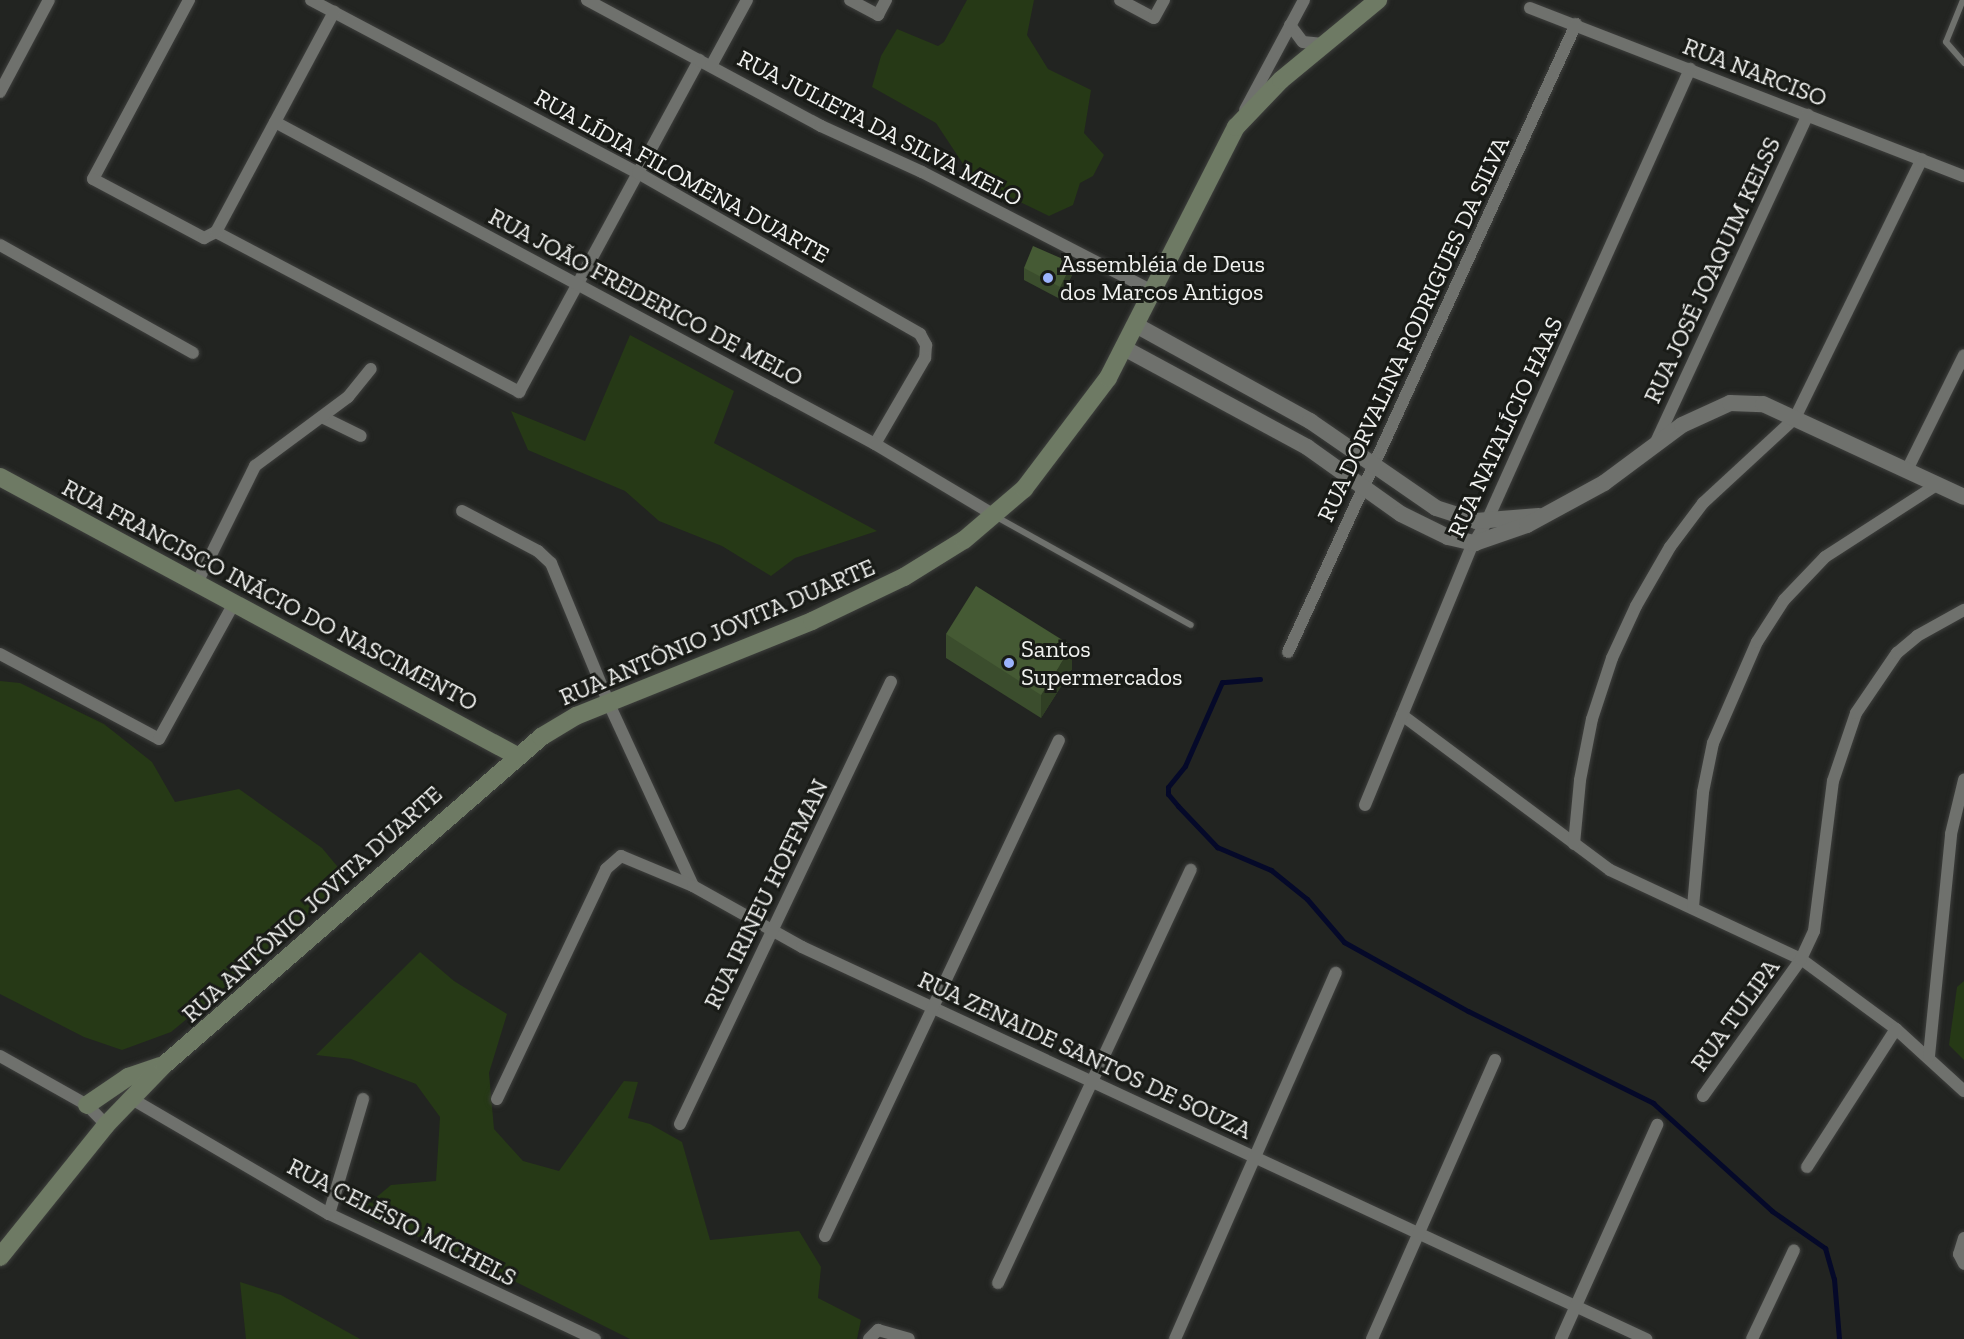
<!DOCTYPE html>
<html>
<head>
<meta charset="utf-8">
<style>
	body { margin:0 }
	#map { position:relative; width:1964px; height:1339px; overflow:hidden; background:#222421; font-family:"Zilla Slab",serif }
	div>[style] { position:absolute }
	.green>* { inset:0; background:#263916 }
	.stream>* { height:5px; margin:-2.5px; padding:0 2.5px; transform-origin:2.5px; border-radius:2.5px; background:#050929 }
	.roads { filter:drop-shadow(0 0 2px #3e3f3d) drop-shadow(0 0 2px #3e3f3d) }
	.service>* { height:6px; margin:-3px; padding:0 3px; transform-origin:3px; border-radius:3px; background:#6f716d }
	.minor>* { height:12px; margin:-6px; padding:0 6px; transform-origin:6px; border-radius:6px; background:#6f716d }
	.tertiary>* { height:16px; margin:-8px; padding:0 8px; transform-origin:8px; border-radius:8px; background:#6f716d }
	.secondary>* { height:18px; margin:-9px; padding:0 9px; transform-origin:9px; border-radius:9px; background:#6e7a64 }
	.wall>* { inset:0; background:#3b4d2d }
	.shaded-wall>* { inset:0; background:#303f24 }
	.building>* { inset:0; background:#455a34 }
	.dots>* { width:16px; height:16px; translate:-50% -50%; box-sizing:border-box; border:3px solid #191b17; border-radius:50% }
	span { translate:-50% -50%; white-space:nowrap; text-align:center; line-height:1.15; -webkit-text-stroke:6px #191b17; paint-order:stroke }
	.street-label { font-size:24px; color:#f1f2f0 }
	.poi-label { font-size:24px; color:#f1f2f0 }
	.left { translate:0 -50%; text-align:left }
</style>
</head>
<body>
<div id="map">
	<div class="green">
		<div style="clip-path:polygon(967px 0,1034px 0,1027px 35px,1048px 69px,1091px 90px,1084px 133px,1104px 155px,1093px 176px,1080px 183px,1073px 205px,1049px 216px,973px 179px,936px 123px,872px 87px,881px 56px,897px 29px,938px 46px,944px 42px)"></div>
		<div style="clip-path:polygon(630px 335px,734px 391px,714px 443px,877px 531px,795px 558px,771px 576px,722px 546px,659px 521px,625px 491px,528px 450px,511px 411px,585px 441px)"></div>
		<div style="clip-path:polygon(0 681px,20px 683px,104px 724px,152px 762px,175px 802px,239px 789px,322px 848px,347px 878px,268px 952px,171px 1032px,122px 1050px,84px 1037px,0 994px)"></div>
		<div style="clip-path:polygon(420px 952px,454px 981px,507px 1014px,489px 1073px,494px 1129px,523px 1161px,559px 1171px,624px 1081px,638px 1082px,628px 1118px,650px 1124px,682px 1142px,710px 1240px,799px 1231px,821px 1267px,818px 1298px,861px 1320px,857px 1339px,630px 1339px,442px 1245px,376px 1222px,361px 1210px,391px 1185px,436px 1181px,440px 1117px,416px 1084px,351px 1059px,316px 1055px)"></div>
		<div style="clip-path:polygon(1964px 981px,1964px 1060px,1949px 1045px,1957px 987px)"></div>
		<div style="clip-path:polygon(240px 1282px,281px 1295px,360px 1339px,246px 1339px)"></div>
	</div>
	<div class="stream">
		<div style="left:1260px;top:679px;width:38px;rotate:175deg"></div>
		<div style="left:1222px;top:682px;width:92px;rotate:113.8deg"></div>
		<div style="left:1185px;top:766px;width:27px;rotate:129deg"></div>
		<div style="left:1168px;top:787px;width:7px;rotate:90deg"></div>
		<div style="left:1168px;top:794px;width:16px;rotate:50deg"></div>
		<div style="left:1178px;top:806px;width:57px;rotate:46.4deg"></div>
		<div style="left:1217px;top:847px;width:59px;rotate:23.1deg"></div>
		<div style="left:1271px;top:870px;width:46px;rotate:38.9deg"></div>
		<div style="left:1307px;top:899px;width:57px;rotate:49.3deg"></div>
		<div style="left:1344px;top:942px;width:142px;rotate:29.1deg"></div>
		<div style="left:1468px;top:1011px;width:207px;rotate:26.4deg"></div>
		<div style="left:1653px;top:1103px;width:161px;rotate:42.2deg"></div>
		<div style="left:1772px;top:1211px;width:65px;rotate:34.9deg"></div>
		<div style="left:1825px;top:1248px;width:32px;rotate:74deg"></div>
		<div style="left:1834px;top:1279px;width:60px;rotate:85.2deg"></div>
	</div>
	<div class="roads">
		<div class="service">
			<div style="left:1963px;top:0;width:45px;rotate:112deg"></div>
			<div style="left:1946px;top:42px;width:28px;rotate:49deg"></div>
			<div style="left:995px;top:516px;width:224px;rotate:29.1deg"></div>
		</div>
		<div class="minor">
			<div style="left:189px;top:0;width:203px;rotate:118.2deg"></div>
			<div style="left:93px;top:179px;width:126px;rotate:28deg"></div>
			<div style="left:204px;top:238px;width:13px;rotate:-27deg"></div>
			<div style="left:216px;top:232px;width:343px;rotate:27.8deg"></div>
			<div style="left:519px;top:392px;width:378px;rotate:-61.5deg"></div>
			<div style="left:311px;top:0;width:370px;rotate:27.9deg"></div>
			<div style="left:638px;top:173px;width:325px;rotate:29.7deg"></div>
			<div style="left:920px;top:334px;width:13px;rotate:61deg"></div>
			<div style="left:926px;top:345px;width:13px;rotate:94deg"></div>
			<div style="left:925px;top:358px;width:99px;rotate:120.2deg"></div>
			<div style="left:587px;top:0;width:266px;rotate:28.3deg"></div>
			<div style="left:821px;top:126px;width:111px;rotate:24.5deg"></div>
			<div style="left:922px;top:172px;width:261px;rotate:27.3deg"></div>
			<div style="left:850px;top:0;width:32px;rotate:28deg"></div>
			<div style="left:878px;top:15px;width:17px;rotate:-62deg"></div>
			<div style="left:1120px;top:0;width:38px;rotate:28deg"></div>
			<div style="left:1154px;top:18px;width:21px;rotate:-61deg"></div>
			<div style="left:1530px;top:8px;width:465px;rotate:21.2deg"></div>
			<div style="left:1290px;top:25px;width:21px;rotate:53deg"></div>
			<div style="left:1303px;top:42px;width:20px;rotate:6deg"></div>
			<div style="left:711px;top:66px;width:75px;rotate:-61.4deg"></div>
			<div style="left:0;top:92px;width:104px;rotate:-62deg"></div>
			<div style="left:1245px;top:110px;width:125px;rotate:-61.8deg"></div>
			<div style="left:275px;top:122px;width:681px;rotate:28.22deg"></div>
			<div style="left:875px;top:444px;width:139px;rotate:30.8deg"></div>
			<div style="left:216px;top:232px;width:250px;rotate:-61.8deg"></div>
			<div style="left:0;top:245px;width:221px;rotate:29.2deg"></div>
			<div style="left:322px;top:417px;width:43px;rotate:26deg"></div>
			<div style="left:1655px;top:444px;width:363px;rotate:-65.1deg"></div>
			<div style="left:1907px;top:470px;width:128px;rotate:-63.6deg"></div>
			<div style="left:462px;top:511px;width:86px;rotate:27.8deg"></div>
			<div style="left:538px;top:551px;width:18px;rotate:43deg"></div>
			<div style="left:551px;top:563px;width:152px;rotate:67.6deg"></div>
			<div style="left:609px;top:704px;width:200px;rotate:65.2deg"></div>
			<div style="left:197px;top:583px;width:131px;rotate:-63.6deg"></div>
			<div style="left:255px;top:466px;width:116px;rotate:-36.6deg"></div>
			<div style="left:348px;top:397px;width:36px;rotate:-51deg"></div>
			<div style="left:1288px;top:652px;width:691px;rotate:-65.36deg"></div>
			<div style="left:0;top:654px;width:180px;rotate:28.1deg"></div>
			<div style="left:159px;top:739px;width:155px;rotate:-61.1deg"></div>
			<div style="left:1402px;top:715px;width:259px;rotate:36.7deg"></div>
			<div style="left:1610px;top:870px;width:211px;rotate:25deg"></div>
			<div style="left:1801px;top:959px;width:118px;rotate:36.4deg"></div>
			<div style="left:1896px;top:1029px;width:92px;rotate:42.4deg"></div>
			<div style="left:1365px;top:805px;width:280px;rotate:-67.6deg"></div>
			<div style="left:1472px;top:546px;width:27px;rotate:-59deg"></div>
			<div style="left:1486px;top:523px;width:498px;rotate:-65.8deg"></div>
			<div style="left:1574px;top:844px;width:64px;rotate:-84.6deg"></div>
			<div style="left:1580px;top:780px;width:62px;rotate:-78.9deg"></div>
			<div style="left:1592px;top:719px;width:64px;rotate:-71.8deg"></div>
			<div style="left:1612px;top:658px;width:57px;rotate:-65.2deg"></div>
			<div style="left:1636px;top:606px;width:68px;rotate:-60deg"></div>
			<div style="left:1670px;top:547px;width:55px;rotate:-53.1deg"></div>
			<div style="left:1703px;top:503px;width:125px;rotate:-42.7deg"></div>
			<div style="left:1795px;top:418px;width:288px;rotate:-63.9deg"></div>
			<div style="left:1693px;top:907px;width:115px;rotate:-85deg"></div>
			<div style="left:1703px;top:792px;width:50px;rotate:-78.5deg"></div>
			<div style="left:1713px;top:743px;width:110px;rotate:-66.5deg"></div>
			<div style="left:1757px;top:642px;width:50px;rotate:-57.3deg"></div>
			<div style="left:1784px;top:600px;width:59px;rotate:-46.4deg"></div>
			<div style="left:1825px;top:557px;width:135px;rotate:-32.9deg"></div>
			<div style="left:0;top:1056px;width:100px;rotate:29.4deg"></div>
			<div style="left:87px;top:1105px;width:28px;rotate:46deg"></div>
			<div style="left:1929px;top:1056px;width:223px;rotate:-84.3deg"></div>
			<div style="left:1951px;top:834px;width:56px;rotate:-76.5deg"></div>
			<div style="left:1703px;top:1096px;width:168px;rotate:-54.4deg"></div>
			<div style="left:1801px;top:959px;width:31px;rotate:-65deg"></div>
			<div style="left:1814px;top:931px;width:151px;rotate:-82.8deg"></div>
			<div style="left:1833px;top:781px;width:72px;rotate:-71.3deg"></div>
			<div style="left:1856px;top:713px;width:73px;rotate:-55.7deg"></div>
			<div style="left:1897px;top:653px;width:26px;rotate:-40deg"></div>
			<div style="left:1917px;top:636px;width:54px;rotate:-29deg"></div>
			<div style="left:132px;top:1099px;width:228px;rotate:30.3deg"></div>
			<div style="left:329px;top:1214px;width:294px;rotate:25.2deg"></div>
			<div style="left:497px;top:1099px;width:255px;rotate:-64.6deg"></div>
			<div style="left:606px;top:869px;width:20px;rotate:-41deg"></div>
			<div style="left:621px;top:856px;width:78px;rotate:22.6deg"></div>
			<div style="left:693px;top:886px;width:125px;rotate:29.2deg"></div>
			<div style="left:802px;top:947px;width:931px;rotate:24.91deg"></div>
			<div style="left:680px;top:1124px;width:490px;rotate:-64.5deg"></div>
			<div style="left:1807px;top:1167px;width:164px;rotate:-57.2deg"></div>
			<div style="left:329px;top:1214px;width:120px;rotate:-73.5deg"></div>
			<div style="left:825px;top:1236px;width:548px;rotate:-64.74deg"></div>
			<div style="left:1964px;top:1238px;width:17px;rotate:107deg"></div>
			<div style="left:1959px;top:1254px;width:11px;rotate:63deg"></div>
			<div style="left:998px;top:1283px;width:456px;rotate:-65deg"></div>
			<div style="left:869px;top:1339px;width:13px;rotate:-45deg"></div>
			<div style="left:878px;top:1330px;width:32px;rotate:16deg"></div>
			<div style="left:1175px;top:1339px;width:400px;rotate:-66.3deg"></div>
			<div style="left:1372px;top:1339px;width:305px;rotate:-66.2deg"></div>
			<div style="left:1561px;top:1339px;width:235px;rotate:-65.8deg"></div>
			<div style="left:1752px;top:1339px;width:98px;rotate:-64.7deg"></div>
		</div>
		<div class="tertiary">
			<div style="left:1136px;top:325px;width:199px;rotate:28.9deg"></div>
			<div style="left:1310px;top:421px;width:153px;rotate:34.6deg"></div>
			<div style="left:1436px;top:508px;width:42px;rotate:18deg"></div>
			<div style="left:1476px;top:521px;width:63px;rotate:-4.5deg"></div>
			<div style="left:1124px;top:348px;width:208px;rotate:28.4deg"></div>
			<div style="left:1307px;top:447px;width:115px;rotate:35.5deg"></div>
			<div style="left:1401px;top:514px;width:52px;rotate:26.1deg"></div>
			<div style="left:1448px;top:537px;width:28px;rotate:13deg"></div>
			<div style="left:1475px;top:543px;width:55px;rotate:-19.1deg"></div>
			<div style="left:1527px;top:525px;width:88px;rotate:-28.6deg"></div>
			<div style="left:1604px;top:483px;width:97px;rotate:-36.6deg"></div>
			<div style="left:1682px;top:425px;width:53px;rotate:-24.6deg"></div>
			<div style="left:1730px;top:403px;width:33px;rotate:2deg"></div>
			<div style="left:1763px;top:404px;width:221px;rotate:24.8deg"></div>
		</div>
		<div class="secondary">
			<div style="left:0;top:477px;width:587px;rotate:28.35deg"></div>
			<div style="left:87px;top:1105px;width:50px;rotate:-34.3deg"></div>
			<div style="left:128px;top:1077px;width:34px;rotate:-19deg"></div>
			<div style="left:0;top:1257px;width:169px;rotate:-51.2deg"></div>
			<div style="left:106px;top:1125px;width:83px;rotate:-46deg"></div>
			<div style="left:164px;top:1065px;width:500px;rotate:-41deg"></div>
			<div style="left:541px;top:737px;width:41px;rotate:-31deg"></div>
			<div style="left:576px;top:716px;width:254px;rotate:-21.9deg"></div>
			<div style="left:812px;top:621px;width:102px;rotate:-25.6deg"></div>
			<div style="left:904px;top:577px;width:70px;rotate:-31.7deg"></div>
			<div style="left:964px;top:540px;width:79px;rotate:-40.4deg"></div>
			<div style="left:1024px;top:489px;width:139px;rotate:-52.9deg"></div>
			<div style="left:1108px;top:378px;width:282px;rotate:-63deg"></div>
			<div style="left:1236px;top:127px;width:65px;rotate:-46.2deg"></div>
			<div style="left:1281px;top:80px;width:126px;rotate:-39.5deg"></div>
		</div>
	</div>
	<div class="wall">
		<div style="clip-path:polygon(1024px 268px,1072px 275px,1060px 299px,1024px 280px)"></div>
		<div style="clip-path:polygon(946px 634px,1072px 669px,1041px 718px,946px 658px)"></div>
	</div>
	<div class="shaded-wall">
		<div style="clip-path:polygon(1072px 263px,1072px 275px,1060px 299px,1060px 287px)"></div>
		<div style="clip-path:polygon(1072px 646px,1072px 669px,1041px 718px,1041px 695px)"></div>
	</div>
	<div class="building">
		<div style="clip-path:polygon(1033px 246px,1072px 263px,1060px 287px,1024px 268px)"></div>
		<div style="clip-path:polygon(976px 586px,1072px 646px,1041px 695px,946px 634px)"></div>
	</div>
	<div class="dots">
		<div style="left:1048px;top:278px;background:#9cb4fd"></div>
		<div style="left:1009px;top:663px;background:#9cb4fd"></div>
	</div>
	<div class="street-label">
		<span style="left:1755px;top:72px;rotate:21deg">RUA NARCISO</span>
		<span style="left:880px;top:128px;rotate:27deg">RUA JULIETA DA SILVA MELO</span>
		<span style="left:682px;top:176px;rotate:29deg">RUA LÍDIA FILOMENA DUARTE</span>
		<span style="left:1712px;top:270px;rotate:-65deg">RUA JOSÉ JOAQUIM KELSS</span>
		<span style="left:646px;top:297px;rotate:28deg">RUA JOÃO FREDERICO DE MELO</span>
		<span style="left:1413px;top:329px;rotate:-65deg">RUA DORVALINA RODRIGUES DA SILVA</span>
		<span style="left:1505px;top:427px;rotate:-65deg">RUA NATALÍCIO HAAS</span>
		<span style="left:270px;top:595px;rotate:28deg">RUA FRANCISCO INÁCIO DO NASCIMENTO</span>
		<span style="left:717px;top:632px;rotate:-23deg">RUA ANTÔNIO JOVITA DUARTE</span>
		<span style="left:766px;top:894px;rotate:-64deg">RUA IRINEU HOFFMAN</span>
		<span style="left:312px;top:904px;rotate:-42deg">RUA ANTÔNIO JOVITA DUARTE</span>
		<span style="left:1735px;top:1015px;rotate:-54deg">RUA TULIPA</span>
		<span style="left:1085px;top:1055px;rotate:25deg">RUA ZENAIDE SANTOS DE SOUZA</span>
		<span style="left:402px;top:1222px;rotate:27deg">RUA CELÉSIO MICHELS</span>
	</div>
	<div class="poi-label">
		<span class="left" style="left:1060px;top:278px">Assembléia de Deus<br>dos Marcos Antigos</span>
		<span class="left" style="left:1021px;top:663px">Santos<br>Supermercados</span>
	</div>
</div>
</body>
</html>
